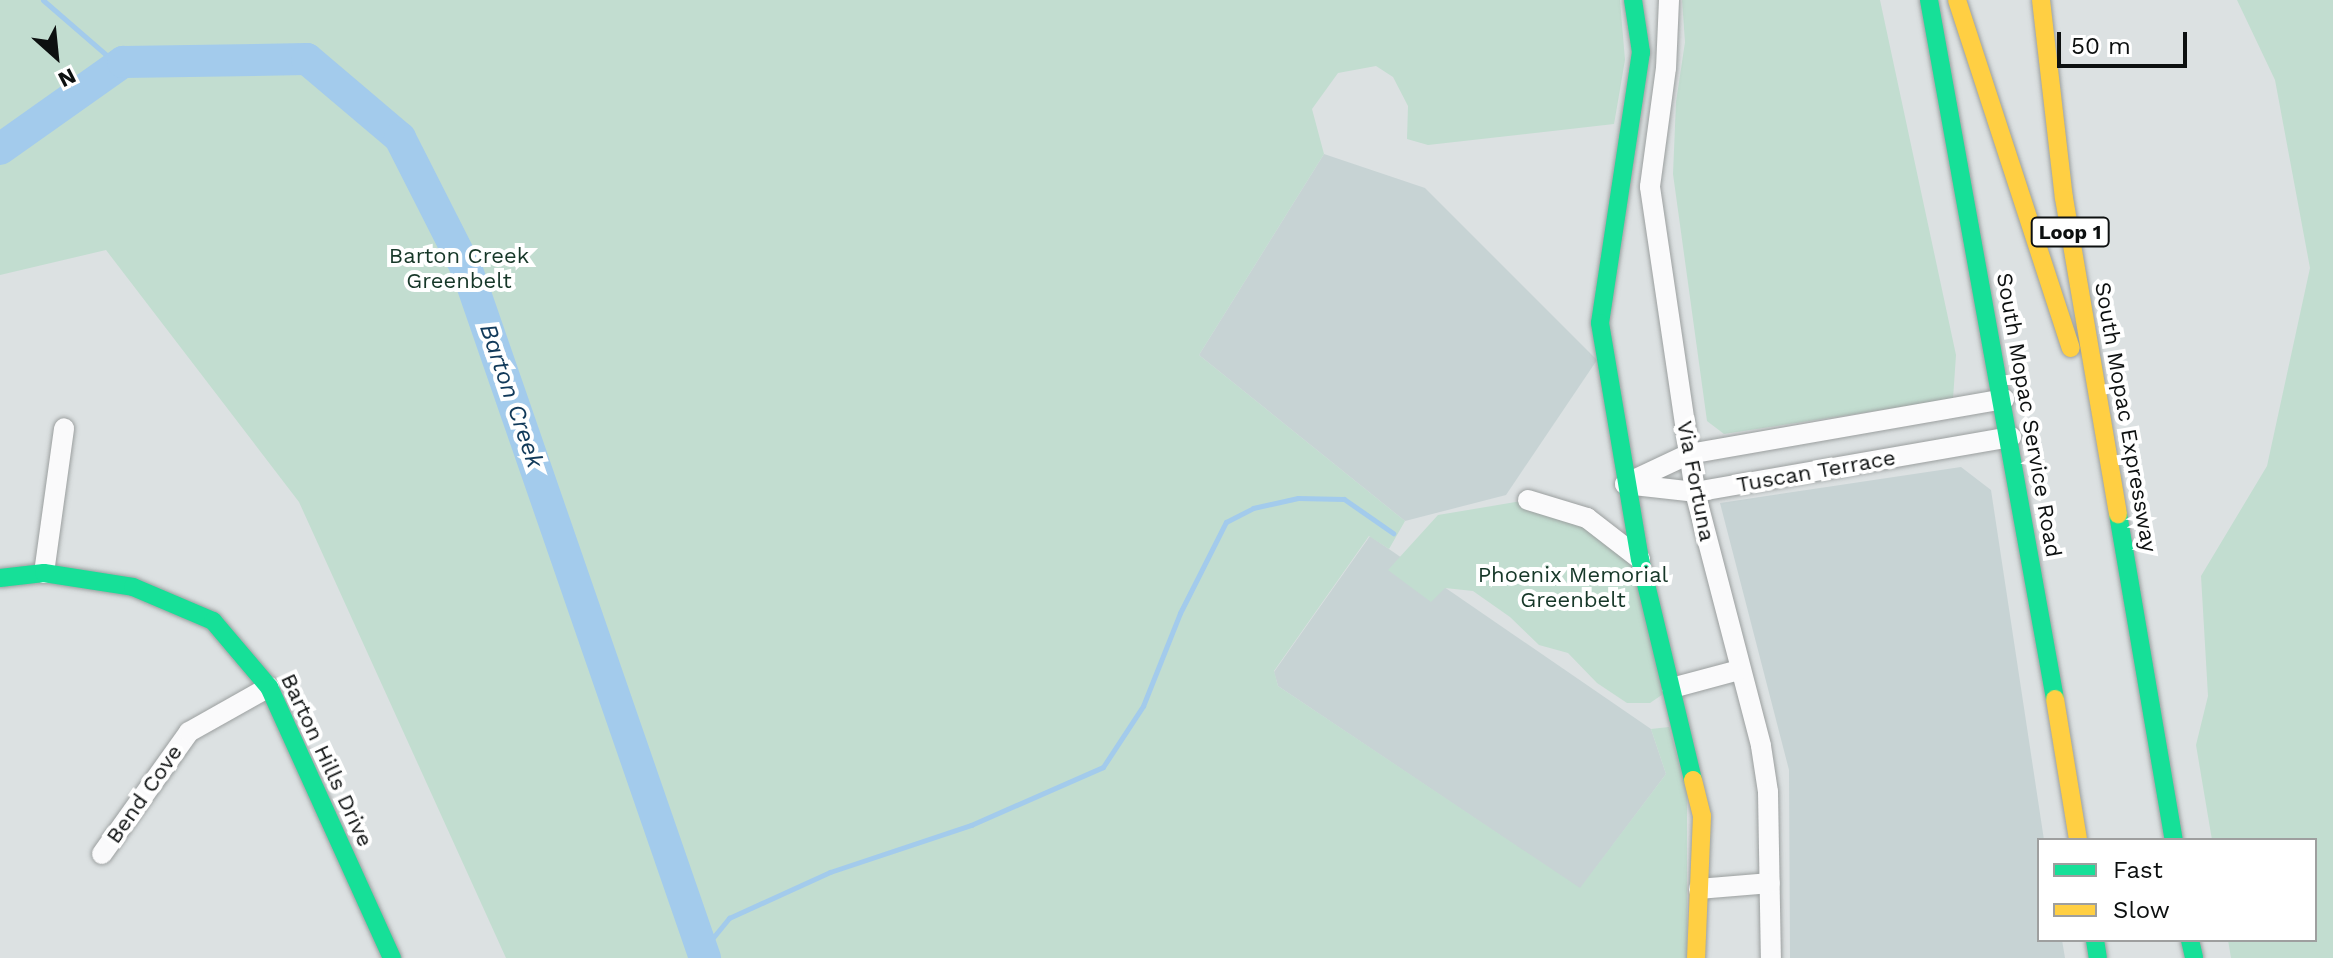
<!DOCTYPE html>
<html>
<head>
<meta charset="utf-8">
<style>
	body { margin:0 }
	#map { position:relative; width:2333px; height:958px; overflow:hidden; background:#dce1e2; font-family:"Work Sans",sans-serif }
	div>[style] { position:absolute }
	.built>* { inset:0; background:#c7d3d4 }
	.green>* { inset:0; background:#c2ddd0 }
	.stream>* { height:5px; margin:-2.5px; padding:0 2.5px; transform-origin:2.5px; border-radius:2.5px; background:#a3cbec }
	.river>* { height:32px; margin:-16px; padding:0 16px; transform-origin:16px; border-radius:16px; background:#a3cbec }
	.roads { filter:drop-shadow(0 0 2px #9b9f9f) drop-shadow(0 0 2px #9b9f9f) }
	.street>* { height:20px; margin:-10px; padding:0 10px; transform-origin:10px; border-radius:10px; background:#fafafb }
	.fast>* { height:18px; margin:-9px; padding:0 9px; transform-origin:9px; border-radius:9px; background:#16e098 }
	.slow>* { height:18px; margin:-9px; padding:0 9px; transform-origin:9px; border-radius:9px; background:#ffcf43 }
	span { translate:-50% -50%; white-space:nowrap; text-align:center; line-height:1.15; -webkit-text-stroke:8px #fff; paint-order:stroke }
	.shield-label span { padding:2px 6px; background:#fff; border:2px solid; border-radius:6px; -webkit-text-stroke-width:0 }
	.shield-label { font-size:20px; color:#0d1010; font-weight:700 }
	.park-label { font-size:22px; color:#163728 }
	.street-label { font-size:22px; color:#0d1010 }
	.water-label { font-size:24px; color:#103959; font-style:italic }
	.legend { position:absolute; left:2037px; top:838px; width:280px; height:104px; box-sizing:border-box; background:#fff; border:2px solid #9e9f9f; margin:0; padding:10px 14px; list-style:none; font-size:24px; color:#0d1010 }
	.legend li { display:flex; align-items:center; gap:16px; height:40px }
	.legend b { width:40px; border:2px solid #9e9f9f }
	.north { position:absolute; left:16px; top:16px; width:80px; height:80px; -webkit-text-stroke:6px #fff; paint-order:stroke; rotate:153deg; font-size:22px; font-weight:700; line-height:32px; text-align:center; color:#0d1010 }
	.north::after { content:''; display:block; margin:auto; width:28px; height:36px; background:#0d1010; clip-path:polygon(50% 0,100% 100%,50% 72%,0 100%) }
	.scale { position:absolute; left:2057px; top:32px; width:130px; height:36px; box-sizing:border-box; border:4px solid #0d1010; border-top:0; padding-left:10px; font-size:24px; line-height:28px; white-space:nowrap; color:#0d1010; -webkit-text-stroke:6px #fff; paint-order:stroke }
</style>
</head>
<body>
<div id="map">
	<div class="built">
		<div style="clip-path:polygon(1324px 154px,1425px 188px,1597px 360px,1506px 495px,1405px 521px,1199px 355px)"></div>
		<div style="clip-path:polygon(1961px 467px,1991px 490px,2044px 840px,2039px 840px,2039px 940px,2062px 940px,2065px 958px,1790px 958px,1789px 770px,1720px 503px)"></div>
		<div style="clip-path:polygon(1370px 536px,1651px 729px,1666px 774px,1580px 889px,1278px 686px,1274px 672px)"></div>
	</div>
	<div class="green">
		<div style="clip-path:polygon(0 0,1620px 0,1625px 60px,1614px 124px,1428px 145px,1407px 139px,1408px 106px,1393px 77px,1376px 66px,1338px 73px,1312px 109px,1324px 154px,1199px 355px,1405px 521px,1389px 549px,1369px 536px,1274px 671px,1278px 686px,1580px 888px,1666px 774px,1651px 729px,1669px 727px,1687px 791px,1687px 958px,506px 958px,299px 502px,106px 250px,0 275px)"></div>
		<div style="clip-path:polygon(1682px 0,1880px 0,1956px 355px,1953px 399px,1724px 434px,1707px 421px,1673px 174px,1676px 102px,1685px 42px)"></div>
		<div style="clip-path:polygon(2237px 0,2333px 0,2333px 958px,2231px 958px,2228px 940px,2315px 940px,2315px 840px,2212px 840px,2196px 745px,2208px 696px,2201px 576px,2267px 466px,2310px 268px,2275px 80px)"></div>
		<div style="clip-path:polygon(1528px 500px,1587px 518px,1640px 559px,1672px 688px,1650px 703px,1627px 703px,1597px 683px,1568px 653px,1539px 645px,1510px 617px,1473px 591px,1445px 588px,1431px 602px,1388px 570px,1438px 515px)"></div>
	</div>
	<div class="stream">
		<div style="left:43px;top:0;width:99px;rotate:40.9deg"></div>
		<div style="left:702px;top:951px;width:43px;rotate:-50.7deg"></div>
		<div style="left:729px;top:918px;width:111px;rotate:-24.5deg"></div>
		<div style="left:830px;top:872px;width:149px;rotate:-18.4deg"></div>
		<div style="left:971px;top:825px;width:144px;rotate:-23.7deg"></div>
		<div style="left:1103px;top:767px;width:73px;rotate:-56.7deg"></div>
		<div style="left:1143px;top:706px;width:100px;rotate:-68.3deg"></div>
		<div style="left:1180px;top:613px;width:102px;rotate:-63.2deg"></div>
		<div style="left:1226px;top:522px;width:30px;rotate:-27deg"></div>
		<div style="left:1253px;top:508px;width:46px;rotate:-12.5deg"></div>
		<div style="left:1298px;top:498px;width:46px;rotate:1.2deg"></div>
		<div style="left:1344px;top:499px;width:60px;rotate:34.8deg"></div>
	</div>
	<div class="river">
		<div style="left:0;top:149px;width:151px;rotate:-35.3deg"></div>
		<div style="left:123px;top:62px;width:184px;rotate:-0.9deg"></div>
		<div style="left:307px;top:59px;width:122px;rotate:40.3deg"></div>
		<div style="left:400px;top:138px;width:148px;rotate:63.1deg"></div>
		<div style="left:467px;top:270px;width:728px;rotate:70.92deg"></div>
	</div>
	<div class="roads">
		<div class="street">
			<div style="left:1669px;top:0;width:68px;rotate:92.5deg"></div>
			<div style="left:1666px;top:68px;width:120px;rotate:97.7deg"></div>
			<div style="left:1650px;top:187px;width:308px;rotate:81.6deg"></div>
			<div style="left:1695px;top:492px;width:262px;rotate:75.4deg"></div>
			<div style="left:1761px;top:746px;width:47px;rotate:81.3deg"></div>
			<div style="left:1768px;top:792px;width:166px;rotate:89deg"></div>
			<div style="left:1625px;top:484px;width:70px;rotate:6.5deg"></div>
			<div style="left:1695px;top:492px;width:321px;rotate:-9.9deg"></div>
			<div style="left:1625px;top:484px;width:71px;rotate:-25.1deg"></div>
			<div style="left:1689px;top:454px;width:320px;rotate:-9.9deg"></div>
			<div style="left:1528px;top:500px;width:62px;rotate:17deg"></div>
			<div style="left:1587px;top:518px;width:67px;rotate:37.7deg"></div>
			<div style="left:44px;top:573px;width:146px;rotate:-82.1deg"></div>
			<div style="left:1672px;top:688px;width:69px;rotate:-15deg"></div>
			<div style="left:102px;top:854px;width:150px;rotate:-54.5deg"></div>
			<div style="left:189px;top:732px;width:92px;rotate:-29.4deg"></div>
			<div style="left:1699px;top:889px;width:71px;rotate:-4.8deg"></div>
		</div>
		<div class="fast">
			<div style="left:1633px;top:0;width:53px;rotate:81.3deg"></div>
			<div style="left:1641px;top:52px;width:274px;rotate:98.6deg"></div>
			<div style="left:1600px;top:323px;width:239px;rotate:80.4deg"></div>
			<div style="left:1640px;top:559px;width:227px;rotate:76.5deg"></div>
			<div style="left:1929px;top:0;width:710px;rotate:79.78deg"></div>
			<div style="left:2118px;top:514px;width:331px;rotate:80.3deg"></div>
			<div style="left:0;top:578px;width:44px;rotate:-6.5deg"></div>
			<div style="left:44px;top:573px;width:90px;rotate:8.9deg"></div>
			<div style="left:133px;top:587px;width:87px;rotate:23deg"></div>
			<div style="left:213px;top:621px;width:87px;rotate:49.7deg"></div>
			<div style="left:269px;top:687px;width:298px;rotate:65.6deg"></div>
			<div style="left:2095px;top:940px;width:18px;rotate:81deg"></div>
			<div style="left:2190px;top:940px;width:18px;rotate:77deg"></div>
		</div>
		<div class="slow">
			<div style="left:1957px;top:0;width:366px;rotate:71.9deg"></div>
			<div style="left:2041px;top:0;width:199px;rotate:83.4deg"></div>
			<div style="left:2064px;top:198px;width:321px;rotate:80.3deg"></div>
			<div style="left:2055px;top:699px;width:143px;rotate:80.7deg"></div>
			<div style="left:1693px;top:780px;width:37px;rotate:76deg"></div>
			<div style="left:1702px;top:816px;width:142px;rotate:92.4deg"></div>
		</div>
	</div>
	<div class="shield-label">
		<span style="left:2070px;top:232px">Loop 1</span>
	</div>
	<div class="park-label">
		<span style="left:459px;top:268px">Barton Creek<br>Greenbelt</span>
		<span style="left:1573px;top:587px">Phoenix Memorial<br>Greenbelt</span>
	</div>
	<div class="street-label">
		<span style="left:2029px;top:415px;rotate:80deg">South Mopac Service Road</span>
		<span style="left:2126px;top:417px;rotate:80deg">South Mopac Expressway</span>
		<span style="left:1816px;top:471px;rotate:-10deg">Tuscan Terrace</span>
		<span style="left:1696px;top:481px;rotate:79deg">Via Fortuna</span>
		<span style="left:327px;top:760px;rotate:65deg">Barton Hills Drive</span>
		<span style="left:144px;top:794px;rotate:-55deg">Bend Cove</span>
	</div>
	<div class="water-label">
		<span style="left:511px;top:396px;rotate:71deg">Barton Creek</span>
	</div>
	<ul class="legend">
	<li><b style="height:10px;background:#16e098"></b>Fast</li>
	<li><b style="height:10px;background:#ffcf43"></b>Slow</li>
	</ul>
	<div class="north">N</div>
	<div class="scale">50 m</div>
</div>
</body>
</html>
